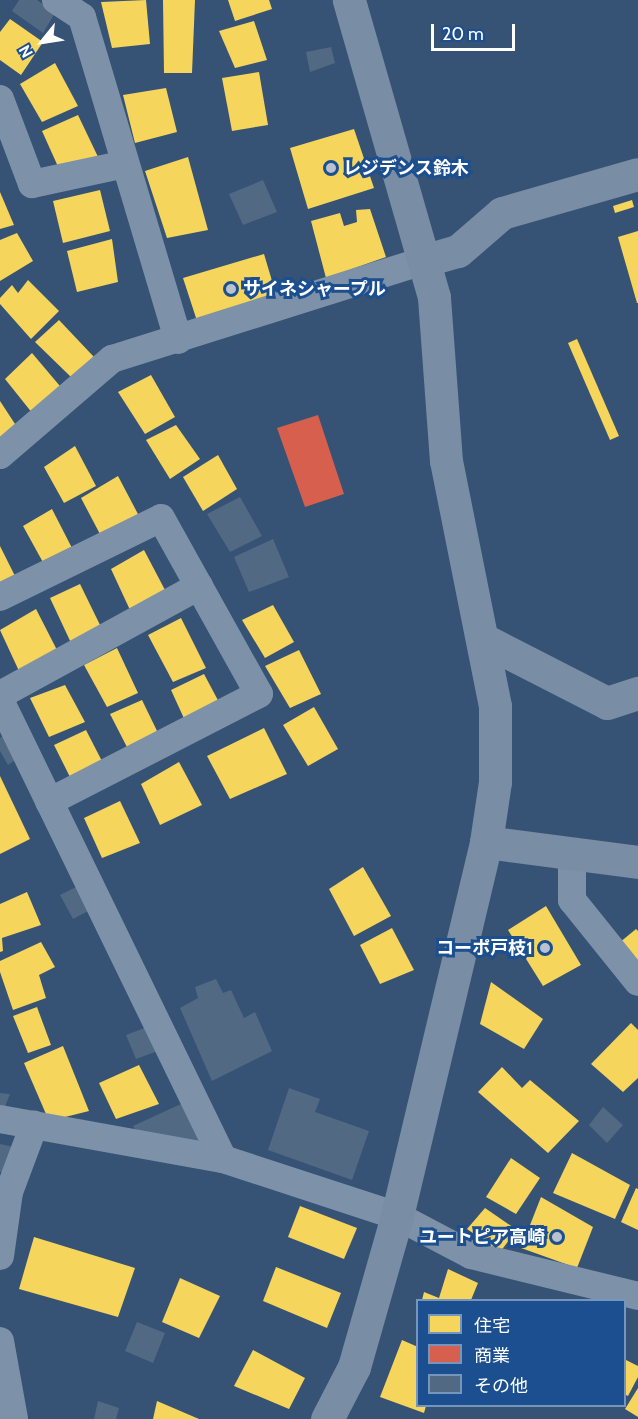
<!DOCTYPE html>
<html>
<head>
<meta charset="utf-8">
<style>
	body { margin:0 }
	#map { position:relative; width:638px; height:1419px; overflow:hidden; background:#365274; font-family:Cabin,"Noto Sans JP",sans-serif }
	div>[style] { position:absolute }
	.homes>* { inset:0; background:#f6d55c }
	.shops>* { inset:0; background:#d6604d }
	.building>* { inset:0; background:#526984 }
	.street>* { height:28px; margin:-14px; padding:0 14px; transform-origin:14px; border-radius:14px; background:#7d92a8 }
	.secondary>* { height:33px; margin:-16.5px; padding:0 16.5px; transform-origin:16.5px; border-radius:16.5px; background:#798da4 }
	.dots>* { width:16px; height:16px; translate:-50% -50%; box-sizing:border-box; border:3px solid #1b4f8f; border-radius:50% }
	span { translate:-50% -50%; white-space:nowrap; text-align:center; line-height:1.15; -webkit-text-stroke:6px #1b4f8f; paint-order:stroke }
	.poi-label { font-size:18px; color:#fff; font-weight:700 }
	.left { translate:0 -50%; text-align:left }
	.right { translate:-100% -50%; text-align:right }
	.legend { position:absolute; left:416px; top:1299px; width:210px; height:108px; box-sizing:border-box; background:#1b4f8f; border:2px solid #7695bc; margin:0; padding:8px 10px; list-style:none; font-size:18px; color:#fff }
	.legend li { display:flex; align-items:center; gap:12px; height:30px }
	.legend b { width:30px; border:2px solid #7695bc }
	.north { position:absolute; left:12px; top:12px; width:60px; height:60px; -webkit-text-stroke:4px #1b4f8f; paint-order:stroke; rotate:240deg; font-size:16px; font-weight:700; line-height:24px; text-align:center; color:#fff }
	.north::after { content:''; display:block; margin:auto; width:21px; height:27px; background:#fff; clip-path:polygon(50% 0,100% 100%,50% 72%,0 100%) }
	.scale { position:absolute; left:431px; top:24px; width:84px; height:27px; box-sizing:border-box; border:3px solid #fff; border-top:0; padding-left:8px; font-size:18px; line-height:21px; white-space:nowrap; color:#fff; -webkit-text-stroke:4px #1b4f8f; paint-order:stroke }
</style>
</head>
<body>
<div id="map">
	<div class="homes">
		<div style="clip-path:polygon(146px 0,150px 44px,112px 48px,101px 2px)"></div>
		<div style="clip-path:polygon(163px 0,195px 0,192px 73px,164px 73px)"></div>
		<div style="clip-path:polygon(228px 0,269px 0,272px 9px,235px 21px)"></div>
		<div style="clip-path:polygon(10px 19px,43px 42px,21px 75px,0 60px,0 32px)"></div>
		<div style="clip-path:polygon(254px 21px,267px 60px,235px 68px,219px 31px)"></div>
		<div style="clip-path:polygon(55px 63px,78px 106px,42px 122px,20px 84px)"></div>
		<div style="clip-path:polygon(259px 72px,268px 125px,232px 131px,222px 78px)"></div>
		<div style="clip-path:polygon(166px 88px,177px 132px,135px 143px,123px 95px)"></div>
		<div style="clip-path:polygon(78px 115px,99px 159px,60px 171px,42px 131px)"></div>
		<div style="clip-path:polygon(354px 129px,374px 188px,308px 209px,290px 148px)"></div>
		<div style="clip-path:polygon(188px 157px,208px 230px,167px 238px,145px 171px)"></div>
		<div style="clip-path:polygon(100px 190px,110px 231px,63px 243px,53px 201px)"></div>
		<div style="clip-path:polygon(0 192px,14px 225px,0 229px)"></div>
		<div style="clip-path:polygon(632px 200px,634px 207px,615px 213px,613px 206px)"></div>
		<div style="clip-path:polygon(370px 209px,386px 257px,326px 278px,311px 221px,340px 213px,344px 226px,357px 222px,356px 210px)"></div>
		<div style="clip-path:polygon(638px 231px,638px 303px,637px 303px,618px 237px)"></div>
		<div style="clip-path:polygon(17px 233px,33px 261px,0 281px,0 240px)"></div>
		<div style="clip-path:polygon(112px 239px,118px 282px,77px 292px,67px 251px)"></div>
		<div style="clip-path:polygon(264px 254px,278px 301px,198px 324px,183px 278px)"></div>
		<div style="clip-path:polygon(28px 280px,59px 311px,31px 339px,0 304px,0 298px,12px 285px,18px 293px)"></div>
		<div style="clip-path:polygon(59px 320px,94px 357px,72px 378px,35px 342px)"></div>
		<div style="clip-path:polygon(577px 339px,619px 436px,610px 440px,568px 343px)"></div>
		<div style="clip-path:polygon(32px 353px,65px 392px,33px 414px,5px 379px)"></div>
		<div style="clip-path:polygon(151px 375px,175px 417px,145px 434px,118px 392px)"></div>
		<div style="clip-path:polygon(0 401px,17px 427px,0 439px)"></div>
		<div style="clip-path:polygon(176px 425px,200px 459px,170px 479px,146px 440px)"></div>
		<div style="clip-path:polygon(75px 446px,96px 486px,64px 503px,44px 467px)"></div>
		<div style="clip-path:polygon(218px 455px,237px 489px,203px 511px,183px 477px)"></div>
		<div style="clip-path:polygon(118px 476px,139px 516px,101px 536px,81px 498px)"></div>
		<div style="clip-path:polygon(52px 509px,73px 550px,45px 566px,23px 526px)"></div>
		<div style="clip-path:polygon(0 546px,17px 580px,0 587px)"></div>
		<div style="clip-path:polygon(144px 550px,165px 590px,130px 610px,111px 569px)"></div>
		<div style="clip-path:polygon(80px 584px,101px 627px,72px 645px,50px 598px)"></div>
		<div style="clip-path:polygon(273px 605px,294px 642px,265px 658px,242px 620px)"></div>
		<div style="clip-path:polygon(36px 609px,57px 650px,19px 671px,0 630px)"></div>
		<div style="clip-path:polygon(181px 618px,206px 668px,173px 682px,148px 635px)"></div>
		<div style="clip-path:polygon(117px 648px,138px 693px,107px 707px,84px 665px)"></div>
		<div style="clip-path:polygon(299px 650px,321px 694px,290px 708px,265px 666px)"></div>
		<div style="clip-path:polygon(204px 674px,221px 706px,187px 725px,171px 690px)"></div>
		<div style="clip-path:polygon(65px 685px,85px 722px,49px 737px,30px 698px)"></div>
		<div style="clip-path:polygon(142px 700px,159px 735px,129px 751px,110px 714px)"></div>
		<div style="clip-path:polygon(314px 707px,338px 749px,308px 766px,283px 725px)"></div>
		<div style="clip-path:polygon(264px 728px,287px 774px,230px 799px,207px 756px)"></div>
		<div style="clip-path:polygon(86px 730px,105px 767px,72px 781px,54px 745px)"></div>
		<div style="clip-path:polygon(179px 762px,202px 805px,160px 825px,141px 784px)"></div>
		<div style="clip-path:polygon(0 776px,30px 839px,0 854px)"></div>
		<div style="clip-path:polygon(120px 801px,140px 843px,102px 858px,84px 818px)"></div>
		<div style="clip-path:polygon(363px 867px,391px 916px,354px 936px,329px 889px)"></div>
		<div style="clip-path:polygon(27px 892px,41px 925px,2px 938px,3px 951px,0 952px,0 904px)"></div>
		<div style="clip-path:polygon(546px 906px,581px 965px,543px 986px,508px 930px)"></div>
		<div style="clip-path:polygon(392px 928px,414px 970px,380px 984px,360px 945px)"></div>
		<div style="clip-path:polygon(636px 929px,638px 931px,638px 964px,619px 943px)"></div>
		<div style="clip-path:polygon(41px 942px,55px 967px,39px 975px,46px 998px,13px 1010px,0 972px,0 961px)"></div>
		<div style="clip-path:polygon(491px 982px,543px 1019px,524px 1049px,480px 1024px)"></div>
		<div style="clip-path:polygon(37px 1007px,51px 1045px,28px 1053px,13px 1016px)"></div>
		<div style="clip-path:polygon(631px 1023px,638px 1030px,638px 1078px,623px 1092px,591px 1064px)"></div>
		<div style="clip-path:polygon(63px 1046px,89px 1111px,49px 1121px,24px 1063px)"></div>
		<div style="clip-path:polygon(139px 1065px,159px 1104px,116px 1119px,99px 1083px)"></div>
		<div style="clip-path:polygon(502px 1067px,522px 1088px,530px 1080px,579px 1121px,548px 1153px,478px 1092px)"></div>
		<div style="clip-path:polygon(572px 1153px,630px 1185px,615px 1219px,553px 1193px)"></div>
		<div style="clip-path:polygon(511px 1158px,540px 1178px,516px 1214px,486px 1197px)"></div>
		<div style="clip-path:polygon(636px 1188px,638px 1189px,638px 1230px,621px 1222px)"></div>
		<div style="clip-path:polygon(541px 1197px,593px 1227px,577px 1268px,521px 1248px)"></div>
		<div style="clip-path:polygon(300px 1206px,357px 1228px,344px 1259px,288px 1237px)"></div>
		<div style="clip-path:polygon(485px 1208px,517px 1230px,500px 1252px,467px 1229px)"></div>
		<div style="clip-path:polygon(34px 1237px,135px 1268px,118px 1317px,19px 1289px)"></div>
		<div style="clip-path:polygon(276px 1267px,341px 1293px,327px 1328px,263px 1301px)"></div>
		<div style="clip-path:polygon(448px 1269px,478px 1283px,471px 1300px,422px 1300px,424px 1292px,439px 1298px)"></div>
		<div style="clip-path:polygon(180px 1278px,220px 1296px,199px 1338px,162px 1322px)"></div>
		<div style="clip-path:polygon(402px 1340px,418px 1347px,418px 1406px,426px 1406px,424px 1413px,380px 1397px)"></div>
		<div style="clip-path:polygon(253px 1350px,305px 1378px,289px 1409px,234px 1386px)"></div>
		<div style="clip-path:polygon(624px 1359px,638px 1366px,638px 1377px,628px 1396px,624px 1394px)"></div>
		<div style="clip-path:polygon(638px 1388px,638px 1417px,625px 1409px)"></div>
		<div style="clip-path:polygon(157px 1401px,199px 1419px,153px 1419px)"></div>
	</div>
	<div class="shops">
		<div style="clip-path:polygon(318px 415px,344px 494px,305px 507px,277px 428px)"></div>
	</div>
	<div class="building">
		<div style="clip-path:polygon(19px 0,37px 0,55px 13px,43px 33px,12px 11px)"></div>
		<div style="clip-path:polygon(331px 47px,335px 63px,310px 72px,306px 52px)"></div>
		<div style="clip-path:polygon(263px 180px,277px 212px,243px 225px,229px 194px)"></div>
		<div style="clip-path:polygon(240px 497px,262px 536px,230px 552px,207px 514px)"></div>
		<div style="clip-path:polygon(273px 539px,289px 577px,249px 592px,234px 557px)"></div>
		<div style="clip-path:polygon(10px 732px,21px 756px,8px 765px,0 751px,0 738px)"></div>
		<div style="clip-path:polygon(80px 885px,92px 909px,73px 919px,60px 895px)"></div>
		<div style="clip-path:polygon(216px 979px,223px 993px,231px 990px,244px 1018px,255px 1012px,272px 1051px,212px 1081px,180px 1008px,198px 998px,195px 987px)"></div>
		<div style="clip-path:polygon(152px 1025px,163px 1049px,136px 1059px,126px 1035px)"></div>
		<div style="clip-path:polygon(289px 1088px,320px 1099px,315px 1112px,369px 1131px,352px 1180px,268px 1150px)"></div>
		<div style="clip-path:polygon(0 1093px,10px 1094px,4px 1109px,0 1109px)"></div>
		<div style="clip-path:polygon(183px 1103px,206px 1139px,195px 1145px,140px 1138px,133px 1126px)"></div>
		<div style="clip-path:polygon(603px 1107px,623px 1125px,607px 1143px,589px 1125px)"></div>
		<div style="clip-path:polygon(0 1144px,14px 1147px,7px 1172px,0 1172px)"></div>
		<div style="clip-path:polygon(137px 1322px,165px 1333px,153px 1363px,125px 1351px)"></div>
		<div style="clip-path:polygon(98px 1401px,119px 1408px,116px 1419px,94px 1419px)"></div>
	</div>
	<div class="street">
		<div style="left:56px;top:0;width:31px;rotate:33deg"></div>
		<div style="left:82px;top:17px;width:337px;rotate:73.4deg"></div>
		<div style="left:0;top:99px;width:91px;rotate:69.4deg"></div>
		<div style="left:32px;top:184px;width:95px;rotate:-12.1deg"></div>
		<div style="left:0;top:455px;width:148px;rotate:-40.6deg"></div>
		<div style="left:112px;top:359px;width:329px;rotate:-17.5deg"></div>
		<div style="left:0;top:597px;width:179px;rotate:-26.1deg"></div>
		<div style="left:161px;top:518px;width:201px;rotate:60.9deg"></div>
		<div style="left:259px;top:694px;width:236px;rotate:152.8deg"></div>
		<div style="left:0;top:695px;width:227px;rotate:-28.7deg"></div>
		<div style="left:0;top:700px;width:510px;rotate:64.09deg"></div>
		<div style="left:572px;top:854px;width:46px;rotate:90deg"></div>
		<div style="left:572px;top:900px;width:105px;rotate:51.2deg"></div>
		<div style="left:0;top:1119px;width:227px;rotate:10.2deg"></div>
		<div style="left:223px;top:1159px;width:183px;rotate:18.1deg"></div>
		<div style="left:397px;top:1216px;width:84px;rotate:27.8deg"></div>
		<div style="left:471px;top:1255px;width:172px;rotate:13.8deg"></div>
		<div style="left:0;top:1256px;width:65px;rotate:-82deg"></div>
		<div style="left:9px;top:1192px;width:72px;rotate:-69.5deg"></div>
		<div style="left:0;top:1341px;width:79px;rotate:79.8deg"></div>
	</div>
	<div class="secondary">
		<div style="left:426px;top:260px;width:33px;rotate:-16deg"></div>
		<div style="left:458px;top:251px;width:58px;rotate:-40.8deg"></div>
		<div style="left:502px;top:213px;width:141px;rotate:-16deg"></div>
		<div style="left:484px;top:640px;width:138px;rotate:27.1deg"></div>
		<div style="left:607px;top:703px;width:33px;rotate:-18deg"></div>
		<div style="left:486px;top:842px;width:153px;rotate:7.5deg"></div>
		<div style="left:327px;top:1419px;width:59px;rotate:-62.6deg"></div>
		<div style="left:354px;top:1367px;width:157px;rotate:-74.1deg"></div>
		<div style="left:397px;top:1216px;width:384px;rotate:-76.6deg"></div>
		<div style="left:486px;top:842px;width:61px;rotate:-81.5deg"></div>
		<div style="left:495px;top:782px;width:76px;rotate:-90deg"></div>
		<div style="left:495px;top:706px;width:250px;rotate:-101.3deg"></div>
		<div style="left:446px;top:461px;width:164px;rotate:-94.2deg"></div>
		<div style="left:434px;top:297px;width:309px;rotate:-106deg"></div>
	</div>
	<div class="dots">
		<div style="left:331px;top:168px;background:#b9c2ce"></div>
		<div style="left:231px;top:289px;background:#b9c2ce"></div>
		<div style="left:545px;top:948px;background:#b9c2ce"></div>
		<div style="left:557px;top:1237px;background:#b9c2ce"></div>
	</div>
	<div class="poi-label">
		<span class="left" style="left:343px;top:168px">レジデンス鈴木</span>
		<span class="left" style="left:243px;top:289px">サイネシャープル</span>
		<span class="right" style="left:533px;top:948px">コーポ戸枝1</span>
		<span class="right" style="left:545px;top:1237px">ユートピア高崎</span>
	</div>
	<ul class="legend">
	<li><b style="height:16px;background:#f6d55c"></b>住宅</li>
	<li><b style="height:16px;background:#d6604d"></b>商業</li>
	<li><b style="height:16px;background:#526984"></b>その他</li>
	</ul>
	<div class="north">N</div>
	<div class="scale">20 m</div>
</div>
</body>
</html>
